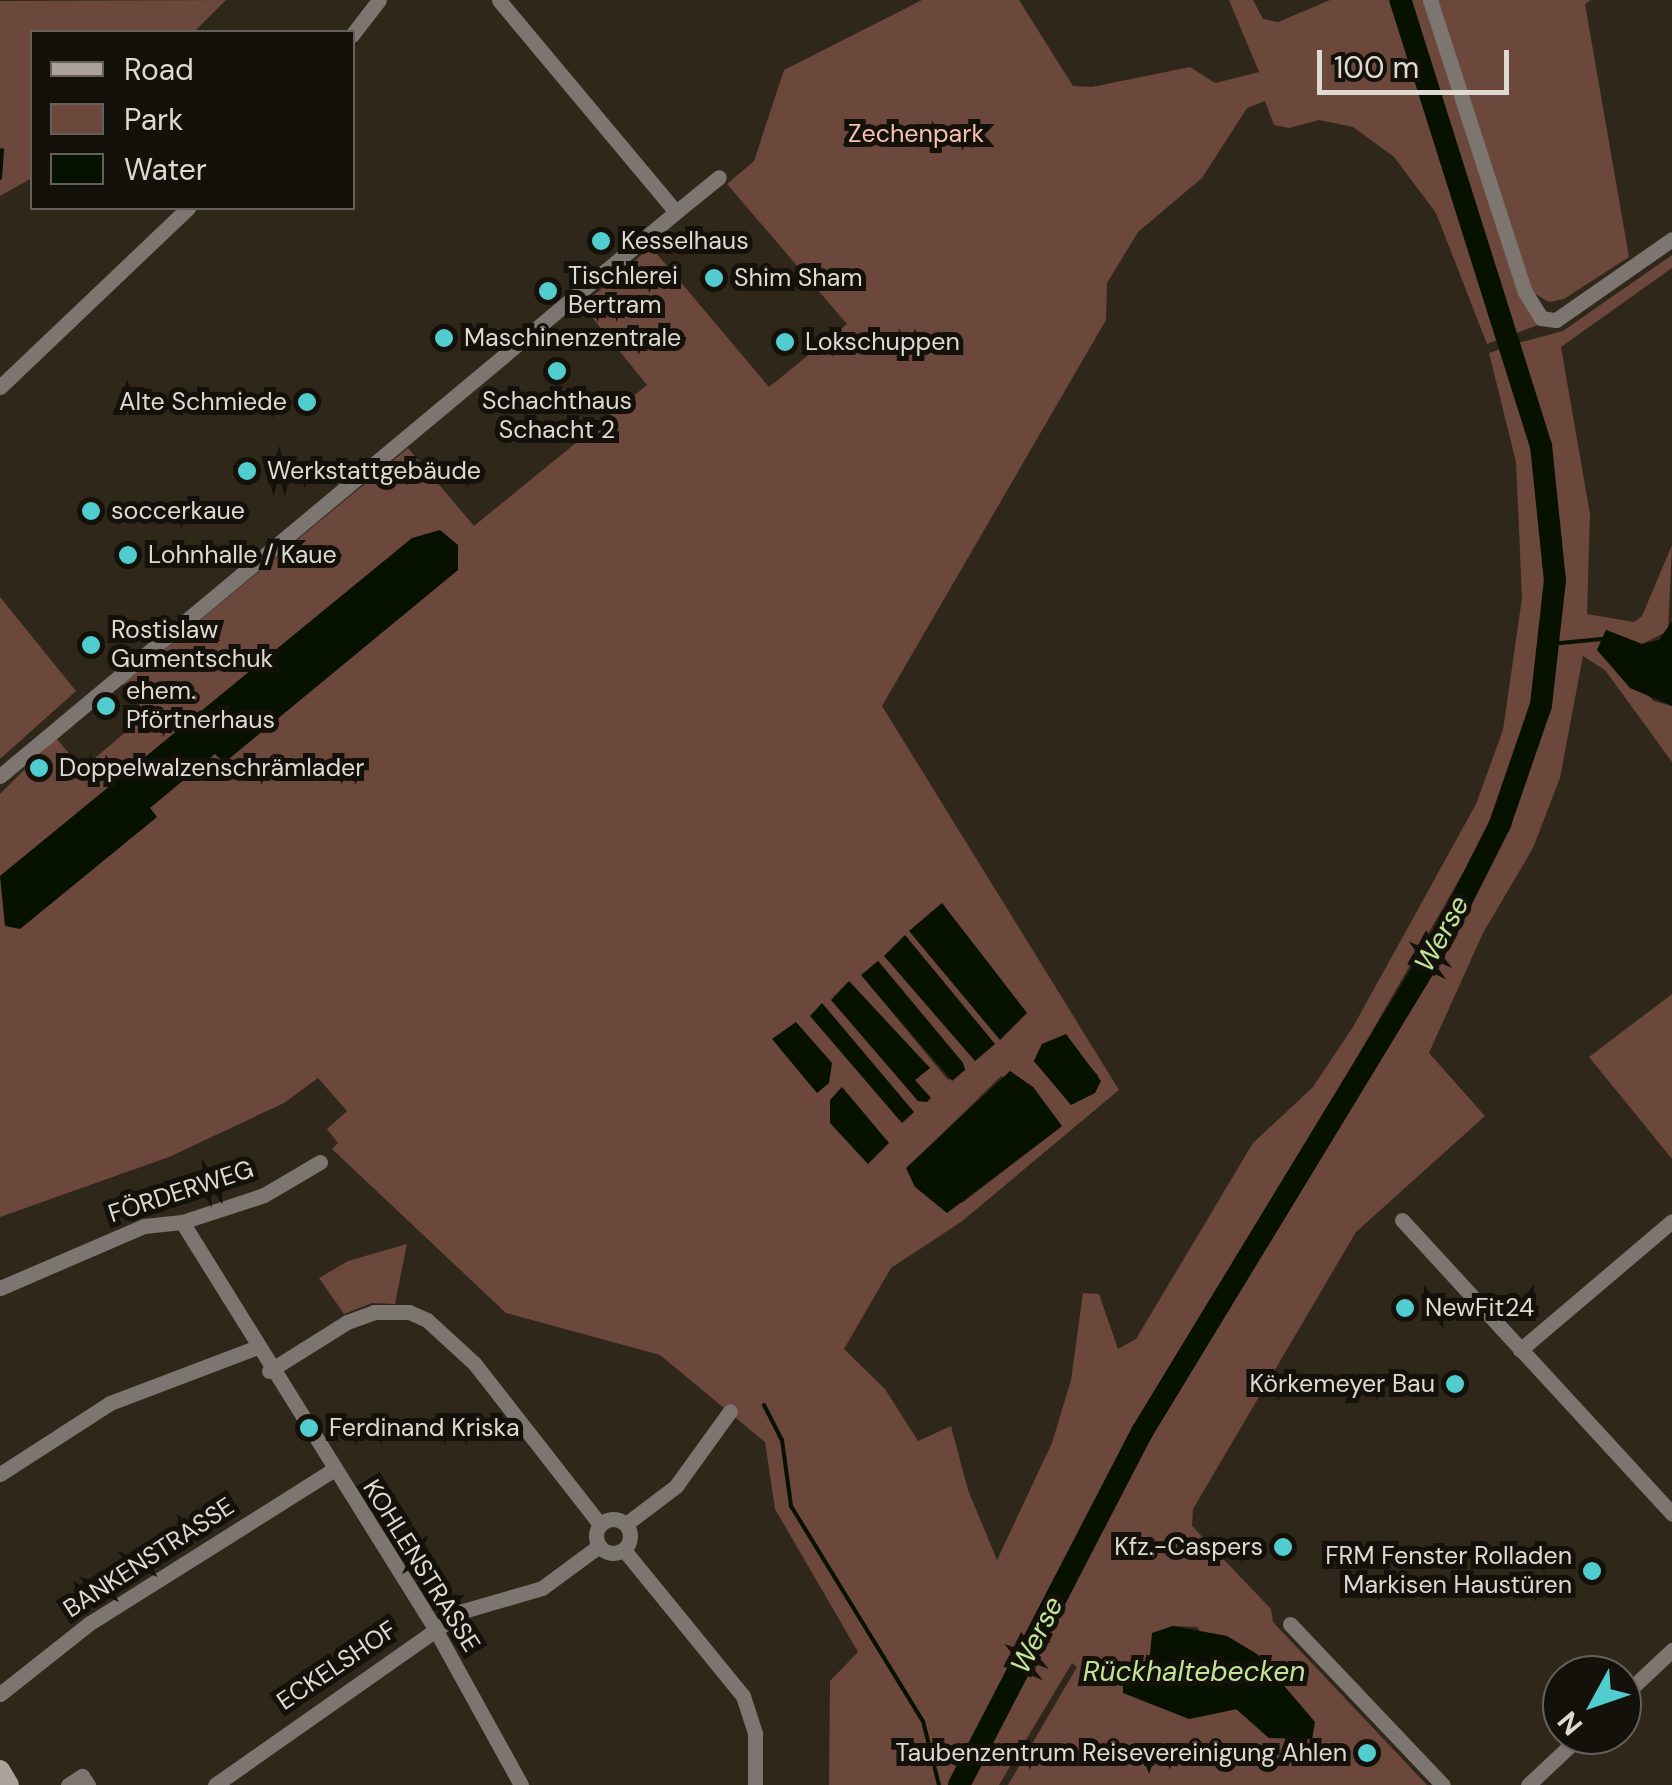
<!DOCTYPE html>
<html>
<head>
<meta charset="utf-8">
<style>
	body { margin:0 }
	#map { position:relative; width:1672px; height:1785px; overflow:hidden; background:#2f2719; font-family:"DM Sans",sans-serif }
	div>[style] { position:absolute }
	.green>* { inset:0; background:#6c473c }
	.water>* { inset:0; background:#071100 }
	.stream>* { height:4px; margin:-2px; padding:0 2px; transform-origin:2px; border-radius:2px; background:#071100 }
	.river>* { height:22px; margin:-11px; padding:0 11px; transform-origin:11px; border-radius:11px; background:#071100 }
	.street>* { height:15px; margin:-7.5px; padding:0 7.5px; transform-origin:7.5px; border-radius:7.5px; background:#7d7670 }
	.street>.ring { margin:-7.5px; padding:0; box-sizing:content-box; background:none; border:15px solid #7d7670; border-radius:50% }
	.secondary>* { height:20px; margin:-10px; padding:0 10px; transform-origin:10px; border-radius:10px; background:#ada299 }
	.dots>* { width:28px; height:28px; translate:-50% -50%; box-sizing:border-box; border:5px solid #14110a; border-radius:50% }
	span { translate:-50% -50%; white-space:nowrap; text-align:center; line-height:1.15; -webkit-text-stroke:10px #14110a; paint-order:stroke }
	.park-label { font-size:25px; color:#f8c2b1 }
	.poi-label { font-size:25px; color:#dfdad1 }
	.left { translate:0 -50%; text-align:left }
	.right { translate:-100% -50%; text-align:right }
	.street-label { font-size:25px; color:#dfdad1 }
	.water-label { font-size:28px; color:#c0e597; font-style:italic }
	.legend { position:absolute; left:30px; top:30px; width:325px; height:180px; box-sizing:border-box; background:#14110a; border:2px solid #65615a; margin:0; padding:12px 18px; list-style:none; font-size:30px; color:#dfdad1 }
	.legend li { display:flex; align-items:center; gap:20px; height:50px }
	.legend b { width:50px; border:2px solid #65615a }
	.north { position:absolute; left:1542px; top:1655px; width:100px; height:100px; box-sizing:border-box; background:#14110a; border:2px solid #65615a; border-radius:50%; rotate:230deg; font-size:28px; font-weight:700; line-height:40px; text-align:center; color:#dfdad1 }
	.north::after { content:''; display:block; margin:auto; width:35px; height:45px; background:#52cdcf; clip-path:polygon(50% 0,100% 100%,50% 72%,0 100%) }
	.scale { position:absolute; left:1317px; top:50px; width:192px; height:45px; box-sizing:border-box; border:5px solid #dfdad1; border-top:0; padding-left:12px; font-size:30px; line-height:35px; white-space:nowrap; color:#dfdad1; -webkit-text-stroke:8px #14110a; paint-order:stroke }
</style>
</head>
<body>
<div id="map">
	<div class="green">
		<div style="clip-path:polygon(226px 0,194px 32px,32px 32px,32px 178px,0 196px,0 1px)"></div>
		<div style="clip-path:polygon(evenodd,922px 0,1019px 0,1073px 86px,1092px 87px,1190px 67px,1215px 83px,1259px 72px,1229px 0,1253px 0,1263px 19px,1278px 22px,1330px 0,1425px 0,1525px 305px,1538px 325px,1487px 344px,1436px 213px,1394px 157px,1353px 127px,1319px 120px,1289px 128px,1274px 125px,1265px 101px,1247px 108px,1202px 178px,1138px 232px,1107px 283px,1106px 320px,882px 706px,1119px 1090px,961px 1222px,891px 1268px,844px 1349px,885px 1389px,918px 1441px,951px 1426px,968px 1490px,997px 1560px,1052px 1443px,1071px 1380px,1083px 1293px,1099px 1294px,1118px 1349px,1136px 1339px,1253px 1143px,1313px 1087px,1353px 1027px,1476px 804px,1503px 730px,1522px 598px,1516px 462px,1489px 353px,1507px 347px,1515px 369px,1546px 515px,1549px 581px,1535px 703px,1494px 819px,1309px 1141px,1318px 1148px,1452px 932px,1509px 826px,1547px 706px,1561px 578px,1558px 514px,1547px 442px,1518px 343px,1563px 331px,1672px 255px,1672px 268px,1561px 347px,1590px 514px,1587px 614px,1634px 622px,1642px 616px,1672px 545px,1668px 631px,1642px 644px,1606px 630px,1597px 650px,1654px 701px,1672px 706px,1672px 762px,1605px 670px,1583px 656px,1560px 778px,1533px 848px,1483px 933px,1429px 1053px,1485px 1116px,1356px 1232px,1193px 1509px,1192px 1526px,1271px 1609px,1273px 1622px,1427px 1785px,1008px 1785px,1077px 1667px,1072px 1663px,999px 1785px,829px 1785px,830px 1681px,858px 1652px,775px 1509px,765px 1442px,660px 1355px,506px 1313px,332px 1149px,338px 1143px,327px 1129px,347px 1111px,318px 1078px,284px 1103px,169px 1157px,0 1217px,0 794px,56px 738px,82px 769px,147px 714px,123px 684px,408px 448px,474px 526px,647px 385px,582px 305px,651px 247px,769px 387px,847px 324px,727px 184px,754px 161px,784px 70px,922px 0,878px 961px,963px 1063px,965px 1069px,948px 1080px,862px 976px,878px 961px,922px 0,832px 994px,929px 1067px,915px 1080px,927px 1102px,918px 1101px,832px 994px,922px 0,1042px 1044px,1079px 1055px,1098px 1075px,1095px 1093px,1071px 1104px,1034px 1061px,1042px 1044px,922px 0,1001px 1076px,1033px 1087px,1061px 1127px,962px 1203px,907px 1168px,1001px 1076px,922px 0,1173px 1626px,1197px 1627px,1269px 1738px,1237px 1709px,1189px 1719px,1124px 1674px,1148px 1675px,1153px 1633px,1173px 1626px)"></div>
		<div style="clip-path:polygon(1437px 0,1591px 0,1585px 4px,1629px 257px,1564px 299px,1549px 302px,1530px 291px)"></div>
		<div style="clip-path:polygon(0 597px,76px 691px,0 759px)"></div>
		<div style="clip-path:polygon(1672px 994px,1672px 1159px,1589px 1057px)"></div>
		<div style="clip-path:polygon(407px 1244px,395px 1304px,372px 1303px,344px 1314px,319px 1278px,348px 1261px)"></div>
	</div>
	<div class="water">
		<div style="clip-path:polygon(440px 530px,458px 545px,458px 570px,224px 763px,215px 754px,150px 808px,157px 817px,20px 929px,5px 926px,0 876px,412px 538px)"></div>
		<div style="clip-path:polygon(1672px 621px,1672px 706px,1630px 688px,1597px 650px,1606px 630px,1642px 644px,1659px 640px)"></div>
		<div style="clip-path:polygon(942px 903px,1027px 1013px,1000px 1040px,909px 931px)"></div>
		<div style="clip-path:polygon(905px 935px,995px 1044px,975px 1061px,884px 956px)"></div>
		<div style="clip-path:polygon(878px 961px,963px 1063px,965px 1070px,952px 1081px,861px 975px)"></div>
		<div style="clip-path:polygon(849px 981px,930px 1068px,915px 1080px,931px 1098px,927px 1102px,918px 1101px,831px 1000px)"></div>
		<div style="clip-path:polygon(822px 1003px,914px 1112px,902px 1123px,810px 1016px)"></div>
		<div style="clip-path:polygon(796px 1022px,832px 1063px,829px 1083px,817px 1093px,772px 1039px)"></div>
		<div style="clip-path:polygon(1066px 1034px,1101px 1081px,1095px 1093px,1071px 1105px,1034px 1061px,1042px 1044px)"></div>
		<div style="clip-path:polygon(1010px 1071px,1033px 1087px,1062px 1126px,947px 1213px,915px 1187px,906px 1168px)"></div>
		<div style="clip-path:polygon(842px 1087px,889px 1143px,868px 1164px,830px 1123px,830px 1100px)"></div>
		<div style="clip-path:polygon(1173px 1626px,1227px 1636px,1257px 1654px,1315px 1722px,1312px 1739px,1269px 1738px,1236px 1709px,1189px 1719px,1123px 1693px,1123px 1674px,1148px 1675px,1152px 1633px)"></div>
	</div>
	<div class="stream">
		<div style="left:0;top:178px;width:28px;rotate:-86deg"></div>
		<div style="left:1550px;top:644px;width:52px;rotate:-5.5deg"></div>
		<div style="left:764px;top:1405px;width:39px;rotate:63deg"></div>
		<div style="left:782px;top:1440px;width:67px;rotate:82.2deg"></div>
		<div style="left:791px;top:1506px;width:252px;rotate:58.5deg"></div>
		<div style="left:923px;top:1721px;width:66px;rotate:76deg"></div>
	</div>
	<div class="river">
		<div style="left:959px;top:1785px;width:398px;rotate:-62.6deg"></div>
		<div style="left:1142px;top:1432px;width:579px;rotate:-58.7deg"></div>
		<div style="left:1443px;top:937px;width:127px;rotate:-63.2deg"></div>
		<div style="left:1500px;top:824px;width:126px;rotate:-71deg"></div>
		<div style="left:1541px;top:705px;width:125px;rotate:-83.6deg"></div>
		<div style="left:1555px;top:581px;width:136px;rotate:-95.9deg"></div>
		<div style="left:1541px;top:446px;width:468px;rotate:-107.5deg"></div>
	</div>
	<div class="street">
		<div style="left:1430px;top:0;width:307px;rotate:72deg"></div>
		<div style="left:1525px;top:292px;width:31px;rotate:58deg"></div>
		<div style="left:1541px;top:318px;width:15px;rotate:8deg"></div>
		<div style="left:1556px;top:320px;width:141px;rotate:-34.9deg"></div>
		<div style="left:352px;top:35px;width:44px;rotate:-52.4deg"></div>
		<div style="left:676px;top:212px;width:55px;rotate:-39.1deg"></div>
		<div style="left:0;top:387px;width:260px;rotate:-43.6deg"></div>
		<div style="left:0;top:776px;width:880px;rotate:-39.84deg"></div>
		<div style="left:676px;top:212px;width:276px;rotate:-129.9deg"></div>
		<div style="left:1402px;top:1220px;width:399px;rotate:47.4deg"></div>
		<div style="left:182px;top:1222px;width:479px;rotate:58.1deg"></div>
		<div style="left:435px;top:1629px;width:178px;rotate:61.1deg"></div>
		<div style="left:0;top:1288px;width:157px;rotate:-23.3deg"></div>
		<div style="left:144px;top:1226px;width:38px;rotate:-6deg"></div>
		<div style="left:182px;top:1222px;width:86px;rotate:-18.2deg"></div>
		<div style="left:264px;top:1195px;width:65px;rotate:-30.5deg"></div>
		<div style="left:1520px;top:1350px;width:199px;rotate:-40.3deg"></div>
		<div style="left:269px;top:1371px;width:92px;rotate:-32.1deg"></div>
		<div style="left:347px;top:1322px;width:29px;rotate:-20deg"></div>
		<div style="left:374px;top:1312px;width:35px"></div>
		<div style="left:409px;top:1312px;width:20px;rotate:24deg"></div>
		<div style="left:427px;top:1320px;width:64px;rotate:42.5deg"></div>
		<div style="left:474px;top:1363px;width:204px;rotate:52deg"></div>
		<div style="left:0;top:1474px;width:131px;rotate:-32.8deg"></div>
		<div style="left:110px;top:1403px;width:155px;rotate:-20.8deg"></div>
		<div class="ring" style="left:596px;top:1519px;width:19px;height:19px"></div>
		<div style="left:626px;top:1524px;width:63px;rotate:-37.2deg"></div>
		<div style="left:676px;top:1486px;width:92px;rotate:-54.2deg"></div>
		<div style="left:624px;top:1550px;width:188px;rotate:50.8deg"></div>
		<div style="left:743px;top:1696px;width:40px;rotate:72deg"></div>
		<div style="left:755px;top:1734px;width:51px;rotate:90deg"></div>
		<div style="left:1290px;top:1624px;width:222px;rotate:46.5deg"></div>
		<div style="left:0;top:1694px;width:115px;rotate:-38.3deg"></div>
		<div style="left:90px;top:1623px;width:285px;rotate:-32.2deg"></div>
		<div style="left:1622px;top:1697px;width:69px;rotate:-43.2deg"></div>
		<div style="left:68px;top:1785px;width:17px;rotate:-33deg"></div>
		<div style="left:82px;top:1776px;width:11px;rotate:56deg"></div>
		<div style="left:215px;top:1785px;width:303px;rotate:-35.1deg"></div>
		<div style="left:463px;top:1611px;width:82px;rotate:-16.2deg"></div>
		<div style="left:542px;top:1588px;width:71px;rotate:-36.4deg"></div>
		<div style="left:1528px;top:1785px;width:73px;rotate:-43.3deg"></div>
	</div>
	<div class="secondary">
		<div style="left:0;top:1770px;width:17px;rotate:59deg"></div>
	</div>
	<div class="dots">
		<div style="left:601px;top:241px;background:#52cdcf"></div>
		<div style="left:714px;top:278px;background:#52cdcf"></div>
		<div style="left:548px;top:291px;background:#52cdcf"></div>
		<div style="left:444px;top:338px;background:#52cdcf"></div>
		<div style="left:785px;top:342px;background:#52cdcf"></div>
		<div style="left:557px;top:371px;background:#52cdcf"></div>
		<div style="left:307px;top:402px;background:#52cdcf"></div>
		<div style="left:247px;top:471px;background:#52cdcf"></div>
		<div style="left:91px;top:511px;background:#52cdcf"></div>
		<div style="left:128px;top:555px;background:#52cdcf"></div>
		<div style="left:91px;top:645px;background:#52cdcf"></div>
		<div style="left:106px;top:706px;background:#52cdcf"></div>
		<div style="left:39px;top:768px;background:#52cdcf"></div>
		<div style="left:1405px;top:1308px;background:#52cdcf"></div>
		<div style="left:1455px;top:1384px;background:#52cdcf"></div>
		<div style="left:309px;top:1428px;background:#52cdcf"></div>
		<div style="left:1283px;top:1547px;background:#52cdcf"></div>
		<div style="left:1592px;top:1571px;background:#52cdcf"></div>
		<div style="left:1367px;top:1753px;background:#52cdcf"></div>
	</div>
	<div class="park-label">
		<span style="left:916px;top:134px">Zechenpark</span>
	</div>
	<div class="poi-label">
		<span class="left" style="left:621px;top:241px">Kesselhaus</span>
		<span class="left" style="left:568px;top:291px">Tischlerei<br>Bertram</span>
		<span class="left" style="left:734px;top:278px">Shim Sham</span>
		<span class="left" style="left:464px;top:338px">Maschinenzentrale</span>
		<span class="left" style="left:805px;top:342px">Lokschuppen</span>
		<span class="right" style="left:287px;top:402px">Alte Schmiede</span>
		<span style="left:557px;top:416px">Schachthaus<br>Schacht 2</span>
		<span class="left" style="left:267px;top:471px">Werkstattgebäude</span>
		<span class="left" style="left:111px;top:511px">soccerkaue</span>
		<span class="left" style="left:148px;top:555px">Lohnhalle / Kaue</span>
		<span class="left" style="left:111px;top:645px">Rostislaw<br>Gumentschuk</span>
		<span class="left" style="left:126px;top:706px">ehem.<br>Pförtnerhaus</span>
		<span class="left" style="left:59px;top:768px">Doppelwalzenschrämlader</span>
		<span class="left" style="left:1425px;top:1308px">NewFit24</span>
		<span class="right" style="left:1435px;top:1384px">Körkemeyer Bau</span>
		<span class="left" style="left:329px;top:1428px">Ferdinand Kriska</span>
		<span class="right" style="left:1263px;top:1547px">Kfz.-Caspers</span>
		<span class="right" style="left:1572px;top:1571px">FRM Fenster Rolladen<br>Markisen Haustüren</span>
		<span class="right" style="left:1347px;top:1753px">Taubenzentrum Reisevereinigung Ahlen</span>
	</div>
	<div class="street-label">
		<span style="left:181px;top:1192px;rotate:-18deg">FÖRDERWEG</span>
		<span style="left:149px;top:1558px;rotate:-33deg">BANKENSTRASSE</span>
		<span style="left:421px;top:1566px;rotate:58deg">KOHLENSTRASSE</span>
		<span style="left:337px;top:1666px;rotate:-34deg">ECKELSHOF</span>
	</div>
	<div class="water-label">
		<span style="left:1442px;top:934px;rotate:-61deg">Werse</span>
		<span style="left:1037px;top:1635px;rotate:-63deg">Werse</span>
		<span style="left:1194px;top:1672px">Rückhaltebecken</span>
	</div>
	<ul class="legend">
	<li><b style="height:12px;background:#ada299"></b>Road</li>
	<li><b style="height:28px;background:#6c473c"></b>Park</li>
	<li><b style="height:28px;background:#071100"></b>Water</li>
	</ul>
	<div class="north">N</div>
	<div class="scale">100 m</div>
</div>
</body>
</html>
